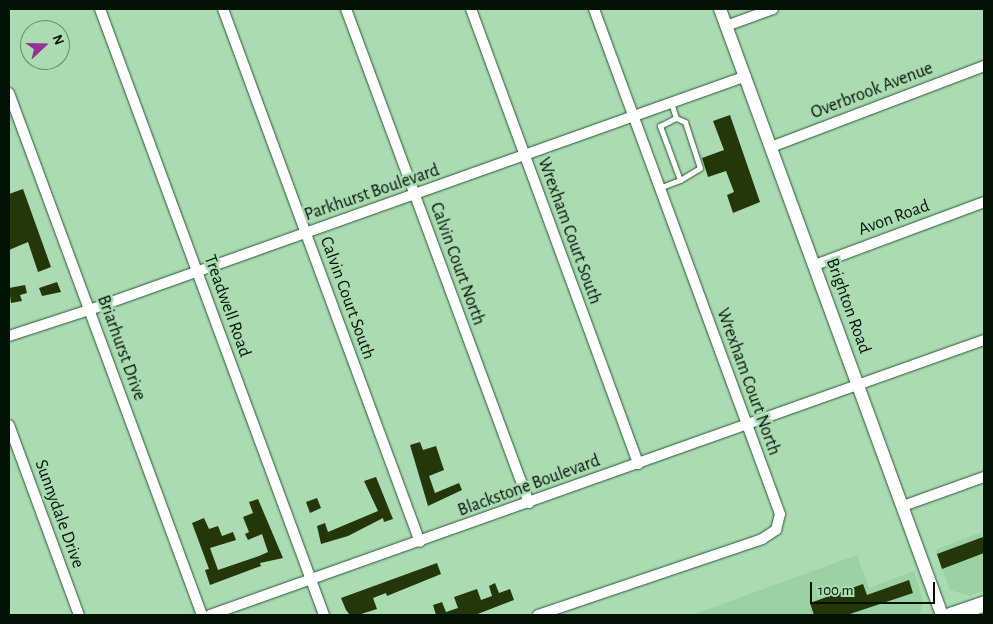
<!DOCTYPE html>
<html>
<head>
<meta charset="utf-8">
<style>
	body { margin:0 }
	#map { position:relative; width:993px; height:624px; overflow:hidden; background:#aadbb3; font-family:"Alegreya Sans",sans-serif }
	div>[style] { position:absolute }
	.built>* { inset:0; background:#9ad2a5 }
	.building>* { inset:0; background:#233708 }
	.roads { filter:drop-shadow(0 0 1px #2a5735) drop-shadow(0 0 1px #2a5735) }
	.service>* { height:5px; margin:-2.5px; padding:0 2.5px; transform-origin:2.5px; border-radius:2.5px; background:#fff }
	.minor>* { height:10px; margin:-5px; padding:0 5px; transform-origin:5px; border-radius:5px; background:#fff }
	.tertiary>* { height:12px; margin:-6px; padding:0 6px; transform-origin:6px; border-radius:6px; background:#fff }
	.primary>* { height:15px; margin:-7.5px; padding:0 7.5px; transform-origin:7.5px; border-radius:7.5px; background:#fff }
	span { translate:-50% -50%; white-space:nowrap; text-align:center; line-height:1.15; -webkit-text-stroke:5px #aadbb3; paint-order:stroke }
	.street-label { font-size:18px; color:#021205 }
	.frame { position:absolute; inset:0; border:10px solid #021205; pointer-events:none }
	.north { position:absolute; left:20px; top:20px; width:50px; height:50px; box-sizing:border-box; background:#aadbb3; border:1px solid #678b6d; border-radius:50%; rotate:69deg; font-size:14px; font-weight:700; line-height:20px; text-align:center; color:#021205 }
	.north::after { content:''; display:block; margin:auto; width:18px; height:22px; background:#982f92; clip-path:polygon(50% 0,100% 100%,50% 72%,0 100%) }
	.scale { position:absolute; left:810px; top:582px; width:125px; height:22px; box-sizing:border-box; border:2px solid #021205; border-top:0; padding-left:6px; font-size:15px; line-height:18px; white-space:nowrap; color:#021205; -webkit-text-stroke:4px #aadbb3; paint-order:stroke }
</style>
</head>
<body>
<div id="map">
	<div class="built">
		<div style="clip-path:polygon(982px 532px,984px 591px,970px 596px,950px 590px,935px 550px)"></div>
		<div style="clip-path:polygon(857px 555px,869px 588px,914px 571px,923px 600px,920px 614px,692px 615px)"></div>
	</div>
	<div class="building">
		<div style="clip-path:polygon(730px 115px,760px 202px,733px 213px,727px 195px,734px 192px,726px 171px,708px 177px,702px 158px,724px 150px,713px 121px)"></div>
		<div style="clip-path:polygon(23px 189px,51px 267px,38px 272px,28px 242px,9px 250px,9px 194px)"></div>
		<div style="clip-path:polygon(57px 282px,61px 292px,42px 296px,39px 288px)"></div>
		<div style="clip-path:polygon(25px 285px,27px 293px,20px 295px,22px 301px,11px 303px,9px 288px)"></div>
		<div style="clip-path:polygon(420px 442px,423px 450px,436px 446px,444px 470px,429px 476px,435px 493px,459px 483px,462px 490px,428px 506px,410px 445px)"></div>
		<div style="clip-path:polygon(376px 477px,393px 519px,384px 522px,383px 518px,348px 536px,321px 544px,317px 526px,325px 523px,328px 532px,378px 511px,364px 481px)"></div>
		<div style="clip-path:polygon(317px 498px,321px 508px,310px 513px,306px 502px)"></div>
		<div style="clip-path:polygon(258px 499px,283px 558px,260px 563px,261px 566px,210px 585px,205px 570px,209px 569px,192px 523px,204px 518px,209px 529px,218px 526px,222px 536px,233px 532px,236px 540px,210px 548px,218px 570px,259px 556px,268px 552px,262px 534px,248px 540px,245px 534px,249px 532px,243px 517px,253px 513px,249px 502px)"></div>
		<div style="clip-path:polygon(983px 537px,984px 553px,942px 569px,937px 554px)"></div>
		<div style="clip-path:polygon(437px 563px,441px 574px,387px 596px,386px 593px,373px 598px,377px 609px,358px 615px,350px 615px,346px 610px,341px 598px)"></div>
		<div style="clip-path:polygon(909px 580px,913px 593px,847px 615px,814px 615px,810px 603px,863px 584px,867px 595px)"></div>
		<div style="clip-path:polygon(495px 583px,499px 593px,510px 589px,514px 600px,475px 615px,436px 615px,433px 605px,442px 602px,446px 612px,458px 608px,454px 597px,477px 589px,481px 600px,492px 596px,489px 586px)"></div>
	</div>
	<div class="roads">
		<div class="service">
			<div style="left:676px;top:118px;width:10px;rotate:24deg"></div>
			<div style="left:685px;top:122px;width:48px;rotate:71.9deg"></div>
			<div style="left:700px;top:168px;width:23px;rotate:149deg"></div>
			<div style="left:659px;top:188px;width:22px;rotate:-21deg"></div>
			<div style="left:680px;top:180px;width:58px;rotate:-110.3deg"></div>
			<div style="left:660px;top:126px;width:18px;rotate:-27deg"></div>
			<div style="left:676px;top:118px;width:16px;rotate:-108deg"></div>
		</div>
		<div class="minor">
			<div style="left:100px;top:9px;width:646px;rotate:69.71deg"></div>
			<div style="left:223px;top:9px;width:568px;rotate:69.72deg"></div>
			<div style="left:346px;top:9px;width:527px;rotate:69.67deg"></div>
			<div style="left:471px;top:9px;width:485px;rotate:69.8deg"></div>
			<div style="left:726px;top:26px;width:50px;rotate:-19.9deg"></div>
			<div style="left:9px;top:93px;width:557px;rotate:69.71deg"></div>
			<div style="left:771px;top:147px;width:228px;rotate:-20.8deg"></div>
			<div style="left:815px;top:265px;width:180px;rotate:-20.4deg"></div>
			<div style="left:9px;top:336px;width:84px;rotate:-18deg"></div>
			<div style="left:89px;top:310px;width:697px;rotate:-19.6deg"></div>
			<div style="left:9px;top:425px;width:202px;rotate:69.8deg"></div>
			<div style="left:903px;top:506px;width:86px;rotate:-19.7deg"></div>
			<div style="left:210px;top:615px;width:821px;rotate:-19.56deg"></div>
			<div style="left:538px;top:615px;width:237px;rotate:-18.7deg"></div>
			<div style="left:762px;top:539px;width:17px;rotate:-33deg"></div>
			<div style="left:776px;top:530px;width:16px;rotate:-76deg"></div>
			<div style="left:780px;top:514px;width:538px;rotate:-110.22deg"></div>
		</div>
		<div class="tertiary">
			<div style="left:720px;top:9px;width:645px;rotate:69.88deg"></div>
		</div>
		<div class="primary">
			<div style="left:950px;top:615px;width:36px;rotate:-19deg"></div>
		</div>
	</div>
	<div class="street-label">
		<span style="left:872px;top:91px;rotate:-21deg">Overbrook Avenue</span>
		<span style="left:372px;top:193px;rotate:-19deg">Parkhurst Boulevard</span>
		<span style="left:894px;top:218px;rotate:-20deg">Avon Road</span>
		<span style="left:569px;top:231px;rotate:70deg">Wrexham Court South</span>
		<span style="left:457px;top:264px;rotate:70deg">Calvin Court North</span>
		<span style="left:347px;top:298px;rotate:70deg">Calvin Court South</span>
		<span style="left:227px;top:306px;rotate:70deg">Treadwell Road</span>
		<span style="left:848px;top:306px;rotate:70deg">Brighton Road</span>
		<span style="left:121px;top:348px;rotate:70deg">Briarhurst Drive</span>
		<span style="left:748px;top:382px;rotate:70deg">Wrexham Court North</span>
		<span style="left:529px;top:486px;rotate:-20deg">Blackstone Boulevard</span>
		<span style="left:59px;top:514px;rotate:70deg">Sunnydale Drive</span>
	</div>
	<div class="frame"></div>
	<div class="north">N</div>
	<div class="scale">100 m</div>
</div>
</body>
</html>
